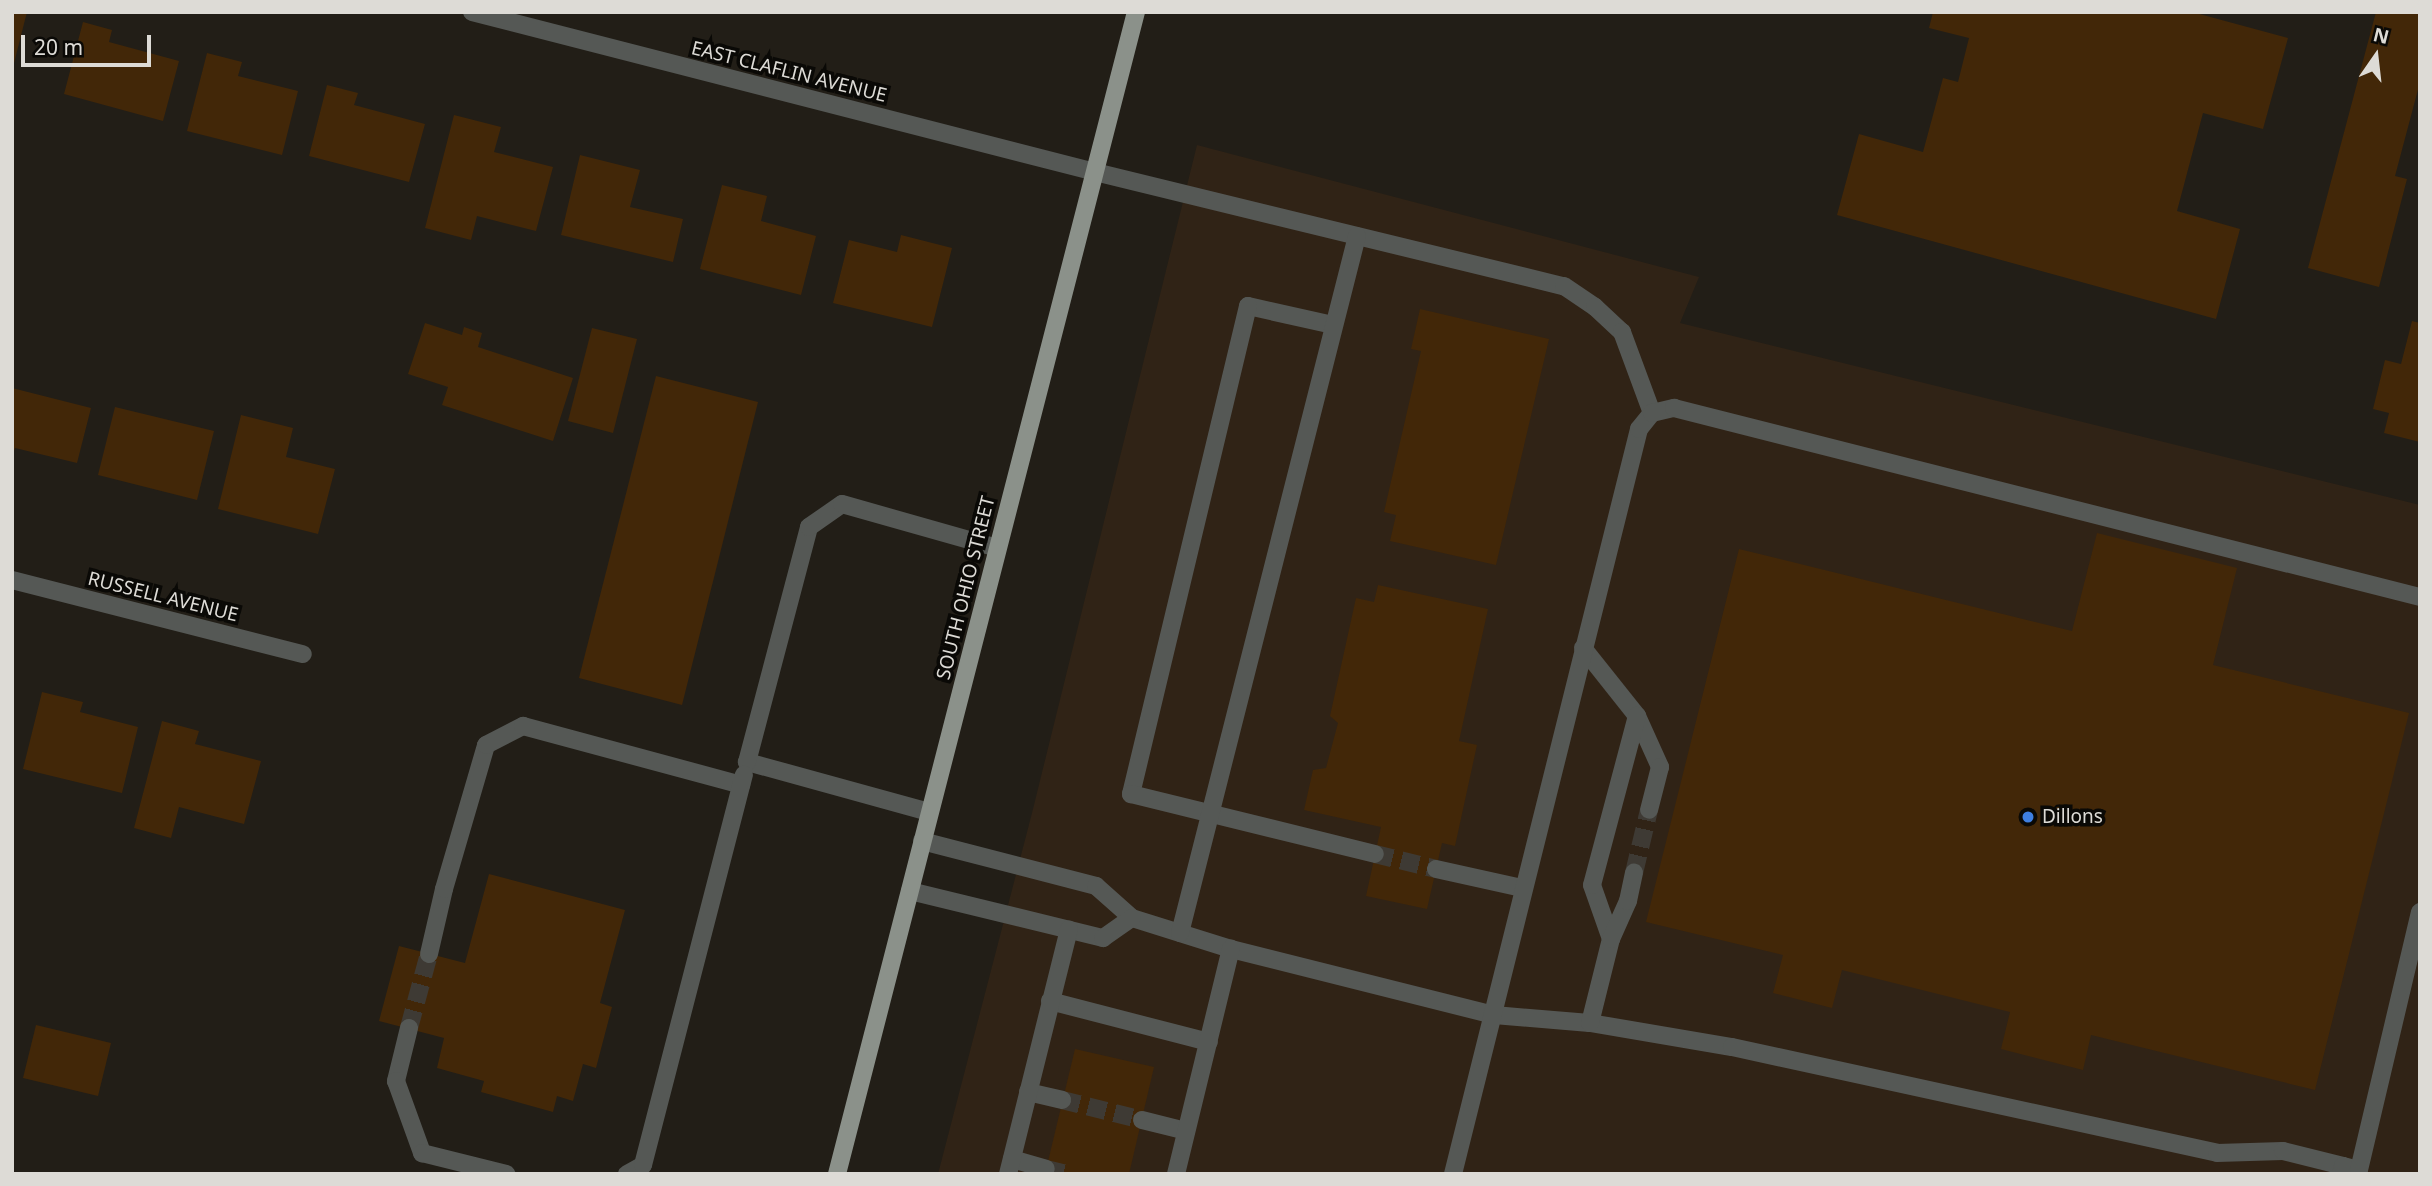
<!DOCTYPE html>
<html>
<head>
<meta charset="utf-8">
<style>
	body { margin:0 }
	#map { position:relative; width:2432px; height:1186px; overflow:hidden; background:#221e17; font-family:"Noto Sans",sans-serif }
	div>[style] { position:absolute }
	.commercial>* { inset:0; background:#302316 }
	.building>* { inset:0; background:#422708 }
	.minor-tunnel>* { height:18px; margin-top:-9px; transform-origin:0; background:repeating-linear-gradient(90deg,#3e3a34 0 18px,transparent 0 27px) }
	.minor>* { height:18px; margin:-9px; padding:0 9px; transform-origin:9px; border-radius:9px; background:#555855 }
	.major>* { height:18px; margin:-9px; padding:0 9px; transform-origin:9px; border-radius:9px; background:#8b918a }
	.dots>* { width:19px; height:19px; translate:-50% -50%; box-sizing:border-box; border:4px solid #0a0906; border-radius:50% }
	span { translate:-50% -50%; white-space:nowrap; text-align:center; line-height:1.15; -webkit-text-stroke:7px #0a0906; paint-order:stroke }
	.street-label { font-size:19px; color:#dddbd6 }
	.poi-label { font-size:19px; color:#dddbd6 }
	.left { translate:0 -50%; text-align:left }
	.frame { position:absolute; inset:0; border:14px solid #dddbd6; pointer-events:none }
	.north { position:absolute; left:2341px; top:21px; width:70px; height:70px; -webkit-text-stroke:5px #0a0906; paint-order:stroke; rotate:14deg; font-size:19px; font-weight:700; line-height:28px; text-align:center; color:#dddbd6 }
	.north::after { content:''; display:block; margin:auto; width:24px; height:32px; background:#dddbd6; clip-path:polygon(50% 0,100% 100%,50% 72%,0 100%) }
	.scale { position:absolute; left:21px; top:35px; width:130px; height:32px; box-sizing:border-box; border:4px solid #dddbd6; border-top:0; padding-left:9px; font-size:21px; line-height:24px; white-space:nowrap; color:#dddbd6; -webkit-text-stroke:5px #0a0906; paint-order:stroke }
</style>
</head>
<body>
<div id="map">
	<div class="commercial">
		<div style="clip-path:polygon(1197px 145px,1699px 277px,1680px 323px,2420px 505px,2420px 1174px,938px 1174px,1032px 813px)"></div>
	</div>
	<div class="building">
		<div style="clip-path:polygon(12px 12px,27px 12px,13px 67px,12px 67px)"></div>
		<div style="clip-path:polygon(1933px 12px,2192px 12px,2288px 38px,2263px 129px,2203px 113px,2177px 211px,2240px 229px,2216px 319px,1837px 215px,1859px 134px,1923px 152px,1943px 78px,1958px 82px,1969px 38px,1929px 28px)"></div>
		<div style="clip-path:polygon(2376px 12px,2420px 12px,2420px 82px,2395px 176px,2407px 179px,2379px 287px,2308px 268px)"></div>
		<div style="clip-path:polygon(83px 22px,112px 30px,109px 42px,179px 61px,163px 121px,64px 94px)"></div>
		<div style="clip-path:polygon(207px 53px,242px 62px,238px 76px,298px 91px,282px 155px,187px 131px)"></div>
		<div style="clip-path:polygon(327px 85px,358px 93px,354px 105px,425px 124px,409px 182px,309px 156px)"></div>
		<div style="clip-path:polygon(454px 115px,501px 127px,494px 152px,553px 167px,536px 231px,477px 216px,471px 240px,425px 228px)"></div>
		<div style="clip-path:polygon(580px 155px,640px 170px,630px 207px,683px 219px,673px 262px,561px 235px)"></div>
		<div style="clip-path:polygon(722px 185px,767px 196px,761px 221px,816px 236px,801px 295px,700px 269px)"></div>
		<div style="clip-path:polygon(901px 235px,952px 248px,932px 327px,833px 303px,849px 240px,897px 252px)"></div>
		<div style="clip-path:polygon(1420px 309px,1549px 339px,1496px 565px,1390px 541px,1396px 515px,1384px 512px,1421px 351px,1411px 349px)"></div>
		<div style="clip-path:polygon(2412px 321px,2420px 323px,2420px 442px,2384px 433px,2389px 413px,2373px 409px,2385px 360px,2401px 364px)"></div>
		<div style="clip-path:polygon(425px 323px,462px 335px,464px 327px,482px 333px,478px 347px,573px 378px,553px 441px,442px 405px,448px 387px,408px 374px)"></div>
		<div style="clip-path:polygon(592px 328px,637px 339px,613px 433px,568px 421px)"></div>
		<div style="clip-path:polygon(656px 376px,758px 402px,682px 705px,579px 678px)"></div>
		<div style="clip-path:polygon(12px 388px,91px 408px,77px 463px,15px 448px,12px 457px)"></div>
		<div style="clip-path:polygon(115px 407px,214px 431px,197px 500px,98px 475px)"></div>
		<div style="clip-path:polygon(241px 415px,293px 428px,286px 457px,335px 469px,318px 534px,218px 509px)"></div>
		<div style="clip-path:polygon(2097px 533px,2237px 568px,2213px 665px,2409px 713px,2315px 1090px,2091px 1035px,2083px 1070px,2001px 1049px,2010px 1012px,1842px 970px,1832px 1008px,1773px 993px,1783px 955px,1646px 922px,1739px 549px,2072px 631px)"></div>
		<div style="clip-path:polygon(1378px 585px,1488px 609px,1459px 741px,1477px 745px,1455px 846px,1442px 843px,1427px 909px,1366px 896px,1381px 827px,1304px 810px,1313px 770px,1326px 768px,1338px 723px,1330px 716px,1356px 598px,1374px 602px)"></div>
		<div style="clip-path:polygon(42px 692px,83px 702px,80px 712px,138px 727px,122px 793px,23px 769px)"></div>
		<div style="clip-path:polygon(162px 721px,199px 731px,195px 744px,261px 761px,244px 824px,179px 807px,171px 838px,134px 828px)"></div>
		<div style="clip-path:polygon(489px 874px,625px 910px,600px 1003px,612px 1007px,596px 1068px,583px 1064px,573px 1101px,557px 1096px,553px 1112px,481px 1092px,484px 1081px,437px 1068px,444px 1038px,379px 1021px,399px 946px,465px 963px)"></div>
		<div style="clip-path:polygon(36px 1025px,111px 1043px,98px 1096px,23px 1078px)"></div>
		<div style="clip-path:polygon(1075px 1049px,1154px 1067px,1129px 1174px,1045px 1174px)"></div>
	</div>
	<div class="minor-tunnel">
		<div style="left:1375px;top:854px;width:63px;rotate:13.8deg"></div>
		<div style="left:1634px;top:873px;width:65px;rotate:-76.6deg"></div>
		<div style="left:409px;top:1028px;width:77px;rotate:-74.9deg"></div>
		<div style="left:1062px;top:1100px;width:82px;rotate:14deg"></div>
		<div style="left:1046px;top:1169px;width:21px;rotate:14deg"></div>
	</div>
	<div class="minor">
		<div style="left:472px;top:12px;width:643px;rotate:14.4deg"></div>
		<div style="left:1095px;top:172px;width:483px;rotate:13.7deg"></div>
		<div style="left:1564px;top:286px;width:37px;rotate:34deg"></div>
		<div style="left:1595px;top:307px;width:37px;rotate:43deg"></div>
		<div style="left:1622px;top:332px;width:86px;rotate:69.7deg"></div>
		<div style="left:1333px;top:325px;width:87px;rotate:-167.4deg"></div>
		<div style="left:1248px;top:306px;width:502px;rotate:103.48deg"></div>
		<div style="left:1131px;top:794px;width:251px;rotate:13.8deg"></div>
		<div style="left:12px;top:580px;width:300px;rotate:14.3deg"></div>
		<div style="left:1583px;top:648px;width:87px;rotate:51.5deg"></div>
		<div style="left:1637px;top:716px;width:56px;rotate:65.7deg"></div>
		<div style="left:1660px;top:767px;width:44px;rotate:104.3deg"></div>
		<div style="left:929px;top:812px;width:189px;rotate:-164.6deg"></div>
		<div style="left:747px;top:762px;width:243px;rotate:-75.2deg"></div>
		<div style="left:809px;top:527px;width:40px;rotate:-34.9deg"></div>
		<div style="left:842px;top:504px;width:161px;rotate:15.8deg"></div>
		<div style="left:922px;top:841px;width:180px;rotate:14.5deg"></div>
		<div style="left:1096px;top:886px;width:48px;rotate:41.6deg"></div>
		<div style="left:1132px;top:918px;width:104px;rotate:17.4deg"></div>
		<div style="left:1231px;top:949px;width:271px;rotate:14.1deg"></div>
		<div style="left:1494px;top:1015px;width:96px;rotate:4.8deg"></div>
		<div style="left:1590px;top:1023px;width:144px;rotate:9.6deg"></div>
		<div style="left:1732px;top:1047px;width:496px;rotate:12.3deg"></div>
		<div style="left:2217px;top:1153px;width:66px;rotate:-1.7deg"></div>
		<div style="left:2283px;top:1151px;width:62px;rotate:14deg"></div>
		<div style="left:2343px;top:1166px;width:8px;rotate:104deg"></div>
		<div style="left:1436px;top:869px;width:88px;rotate:12.5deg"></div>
		<div style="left:910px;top:891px;width:199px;rotate:13.7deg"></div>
		<div style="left:1103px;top:938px;width:35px;rotate:-35deg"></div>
		<div style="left:1180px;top:933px;width:719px;rotate:-75.75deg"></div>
		<div style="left:1611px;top:939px;width:57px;rotate:-109.4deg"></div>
		<div style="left:1592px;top:885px;width:175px;rotate:-75.1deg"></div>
		<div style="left:429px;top:954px;width:67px;rotate:-77deg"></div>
		<div style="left:444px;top:889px;width:150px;rotate:-73.7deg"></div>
		<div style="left:486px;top:745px;width:42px;rotate:-27.2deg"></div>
		<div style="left:523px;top:726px;width:226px;rotate:15.1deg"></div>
		<div style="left:1050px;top:1001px;width:164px;rotate:14.5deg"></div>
		<div style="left:1590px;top:1023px;width:87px;rotate:-76deg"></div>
		<div style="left:1611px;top:939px;width:42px;rotate:-65.9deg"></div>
		<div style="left:1628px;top:901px;width:29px;rotate:-78deg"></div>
		<div style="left:409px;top:1028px;width:55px;rotate:103.8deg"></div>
		<div style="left:396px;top:1081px;width:77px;rotate:70.1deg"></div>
		<div style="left:422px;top:1153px;width:87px;rotate:14deg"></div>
		<div style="left:1028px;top:1092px;width:35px;rotate:13deg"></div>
		<div style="left:1142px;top:1120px;width:45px;rotate:14deg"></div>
		<div style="left:1012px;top:1159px;width:35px;rotate:16deg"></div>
		<div style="left:2343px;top:1166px;width:16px;rotate:14deg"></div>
		<div style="left:2359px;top:1170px;width:265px;rotate:-76.7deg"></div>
		<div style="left:627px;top:1174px;width:18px;rotate:-29deg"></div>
		<div style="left:643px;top:1165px;width:403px;rotate:-75.5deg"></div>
		<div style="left:1008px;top:1174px;width:252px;rotate:-76deg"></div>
		<div style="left:1176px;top:1174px;width:232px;rotate:-76.3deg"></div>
		<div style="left:1453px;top:1174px;width:768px;rotate:-75.98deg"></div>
		<div style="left:1639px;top:429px;width:21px;rotate:-51deg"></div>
		<div style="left:1652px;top:413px;width:23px;rotate:-13deg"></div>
		<div style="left:1674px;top:408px;width:770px;rotate:14.22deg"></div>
	</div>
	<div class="major">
		<div style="left:837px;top:1174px;width:1200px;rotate:-75.57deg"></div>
	</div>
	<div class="dots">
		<div style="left:2028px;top:817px;background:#3f7fe0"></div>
	</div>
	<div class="street-label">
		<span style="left:789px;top:72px;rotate:14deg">EAST CLAFLIN AVENUE</span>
		<span style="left:966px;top:588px;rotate:-76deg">SOUTH OHIO STREET</span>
		<span style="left:163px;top:597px;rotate:14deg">RUSSELL AVENUE</span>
	</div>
	<div class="poi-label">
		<span class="left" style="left:2042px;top:817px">Dillons</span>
	</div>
	<div class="frame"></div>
	<div class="north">N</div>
	<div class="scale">20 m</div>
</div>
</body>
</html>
